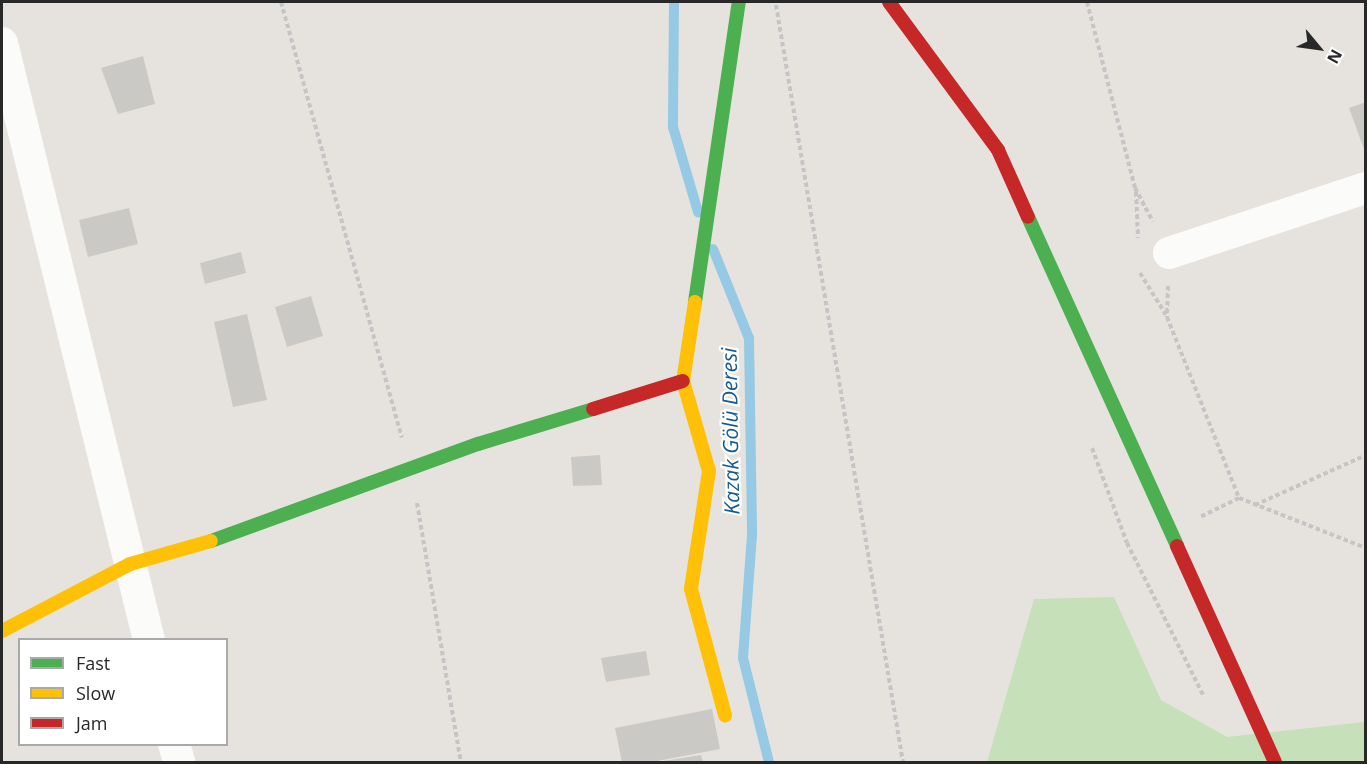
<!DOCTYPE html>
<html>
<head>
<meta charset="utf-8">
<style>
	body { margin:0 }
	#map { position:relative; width:1367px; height:764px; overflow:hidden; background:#e6e3de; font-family:"Open Sans",sans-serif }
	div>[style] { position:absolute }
	.green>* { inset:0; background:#c6e0b9 }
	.stream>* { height:10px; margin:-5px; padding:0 5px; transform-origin:5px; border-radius:5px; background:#96c9e4 }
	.building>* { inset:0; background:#cbc9c5 }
	.path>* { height:4px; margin-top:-2px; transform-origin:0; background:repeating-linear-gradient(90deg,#c6c5c5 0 4.5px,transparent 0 7.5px) }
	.street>* { height:32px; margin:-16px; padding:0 16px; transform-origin:16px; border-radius:16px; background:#fbfbfa }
	.fast>* { height:14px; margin:-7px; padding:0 7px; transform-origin:7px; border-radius:7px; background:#4caf50 }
	.slow>* { height:14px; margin:-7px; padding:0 7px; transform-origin:7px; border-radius:7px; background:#ffc107 }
	.jam>* { height:14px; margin:-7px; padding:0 7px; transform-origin:7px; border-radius:7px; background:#c62828 }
	span { translate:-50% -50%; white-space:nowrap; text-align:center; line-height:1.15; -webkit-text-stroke:4.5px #fff; paint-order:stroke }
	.water-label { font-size:21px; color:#155b8f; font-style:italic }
	.frame { position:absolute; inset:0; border:3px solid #282828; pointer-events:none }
	.legend { position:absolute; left:18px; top:638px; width:210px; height:108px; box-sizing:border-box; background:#fff; border:2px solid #a9a9a9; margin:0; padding:8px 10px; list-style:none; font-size:18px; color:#282828 }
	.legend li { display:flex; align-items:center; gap:12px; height:30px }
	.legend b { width:30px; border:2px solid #a9a9a9 }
	.north { position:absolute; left:1289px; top:18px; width:60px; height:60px; -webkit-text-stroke:4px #fff; paint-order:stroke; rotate:119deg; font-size:16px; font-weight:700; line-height:24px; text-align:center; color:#282828 }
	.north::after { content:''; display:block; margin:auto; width:21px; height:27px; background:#282828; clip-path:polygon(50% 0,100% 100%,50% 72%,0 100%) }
</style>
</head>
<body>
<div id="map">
	<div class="green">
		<div style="clip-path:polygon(1114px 597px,1161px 700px,1227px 737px,1364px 722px,1365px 762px,987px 762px,1034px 599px)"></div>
	</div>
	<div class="stream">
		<div style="left:674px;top:2px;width:125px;rotate:90.5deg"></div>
		<div style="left:673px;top:127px;width:89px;rotate:73.6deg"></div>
		<div style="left:713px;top:249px;width:96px;rotate:68deg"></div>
		<div style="left:749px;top:338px;width:197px;rotate:89.1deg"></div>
		<div style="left:752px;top:535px;width:123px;rotate:94.2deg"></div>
		<div style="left:743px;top:658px;width:107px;rotate:76deg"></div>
	</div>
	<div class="building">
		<div style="clip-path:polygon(143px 56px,155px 104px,118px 114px,101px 68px)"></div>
		<div style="clip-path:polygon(1366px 102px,1366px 152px,1365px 152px,1349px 108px)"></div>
		<div style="clip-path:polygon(129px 208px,138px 244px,88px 257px,79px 220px)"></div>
		<div style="clip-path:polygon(241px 252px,246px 273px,205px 284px,200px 263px)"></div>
		<div style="clip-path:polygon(311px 296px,323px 336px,287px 347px,275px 307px)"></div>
		<div style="clip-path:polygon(247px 314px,267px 400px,233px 407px,214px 322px)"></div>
		<div style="clip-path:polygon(600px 455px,602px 485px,573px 486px,571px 457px)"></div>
		<div style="clip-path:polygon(646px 651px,650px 675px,606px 682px,601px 658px)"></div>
		<div style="clip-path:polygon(712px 709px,720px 749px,652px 762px,622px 762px,615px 728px)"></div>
		<div style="clip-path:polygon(701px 755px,703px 762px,664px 762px,664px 761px)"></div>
	</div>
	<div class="path">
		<div style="left:281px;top:2px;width:452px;rotate:74.5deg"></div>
		<div style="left:1087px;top:2px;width:192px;rotate:75.5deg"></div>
		<div style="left:1135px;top:188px;width:38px;rotate:62deg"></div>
		<div style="left:776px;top:5px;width:768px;rotate:80.48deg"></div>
		<div style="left:1136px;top:192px;width:46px;rotate:87.5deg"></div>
		<div style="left:1140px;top:273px;width:49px;rotate:58.2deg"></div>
		<div style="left:1168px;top:286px;width:31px;rotate:92deg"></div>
		<div style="left:1167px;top:317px;width:195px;rotate:68.3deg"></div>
		<div style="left:1239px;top:498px;width:43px;rotate:154deg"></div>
		<div style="left:1092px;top:448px;width:101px;rotate:69.8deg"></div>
		<div style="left:1127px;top:543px;width:170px;rotate:63.4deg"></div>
		<div style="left:1239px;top:498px;width:136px;rotate:21.5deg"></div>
		<div style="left:417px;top:503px;width:263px;rotate:80.4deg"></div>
		<div style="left:1255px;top:505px;width:122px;rotate:-24.2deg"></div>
	</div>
	<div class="street">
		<div style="left:2px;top:43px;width:615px;rotate:76.17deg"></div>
		<div style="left:1169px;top:253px;width:207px;rotate:-18.3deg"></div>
		<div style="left:174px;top:744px;width:19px;rotate:74deg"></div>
	</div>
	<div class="fast">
		<div style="left:1028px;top:217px;width:361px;rotate:65.6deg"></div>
		<div style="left:695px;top:302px;width:303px;rotate:-81.7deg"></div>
		<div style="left:211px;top:541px;width:284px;rotate:-20deg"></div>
		<div style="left:478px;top:444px;width:120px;rotate:-16.9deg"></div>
	</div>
	<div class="slow">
		<div style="left:695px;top:302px;width:80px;rotate:98.6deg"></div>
		<div style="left:683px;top:381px;width:94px;rotate:73.9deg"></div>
		<div style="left:709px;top:471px;width:119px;rotate:98.7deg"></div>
		<div style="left:691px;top:589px;width:131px;rotate:74.9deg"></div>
		<div style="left:2px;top:631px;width:144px;rotate:-27.6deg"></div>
		<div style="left:130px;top:564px;width:84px;rotate:-15.9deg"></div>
	</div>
	<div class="jam">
		<div style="left:889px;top:2px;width:184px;rotate:53.6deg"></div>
		<div style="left:998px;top:150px;width:73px;rotate:65.9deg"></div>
		<div style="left:593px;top:409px;width:94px;rotate:-17.3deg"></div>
		<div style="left:1177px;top:546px;width:237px;rotate:65.6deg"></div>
	</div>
	<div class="water-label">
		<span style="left:730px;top:431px;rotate:-91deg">Kazak Gölü Deresi</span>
	</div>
	<div class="frame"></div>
	<ul class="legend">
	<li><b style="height:8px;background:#4caf50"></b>Fast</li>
	<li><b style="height:8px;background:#ffc107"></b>Slow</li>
	<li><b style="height:8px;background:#c62828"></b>Jam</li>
	</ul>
	<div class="north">N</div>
</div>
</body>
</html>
